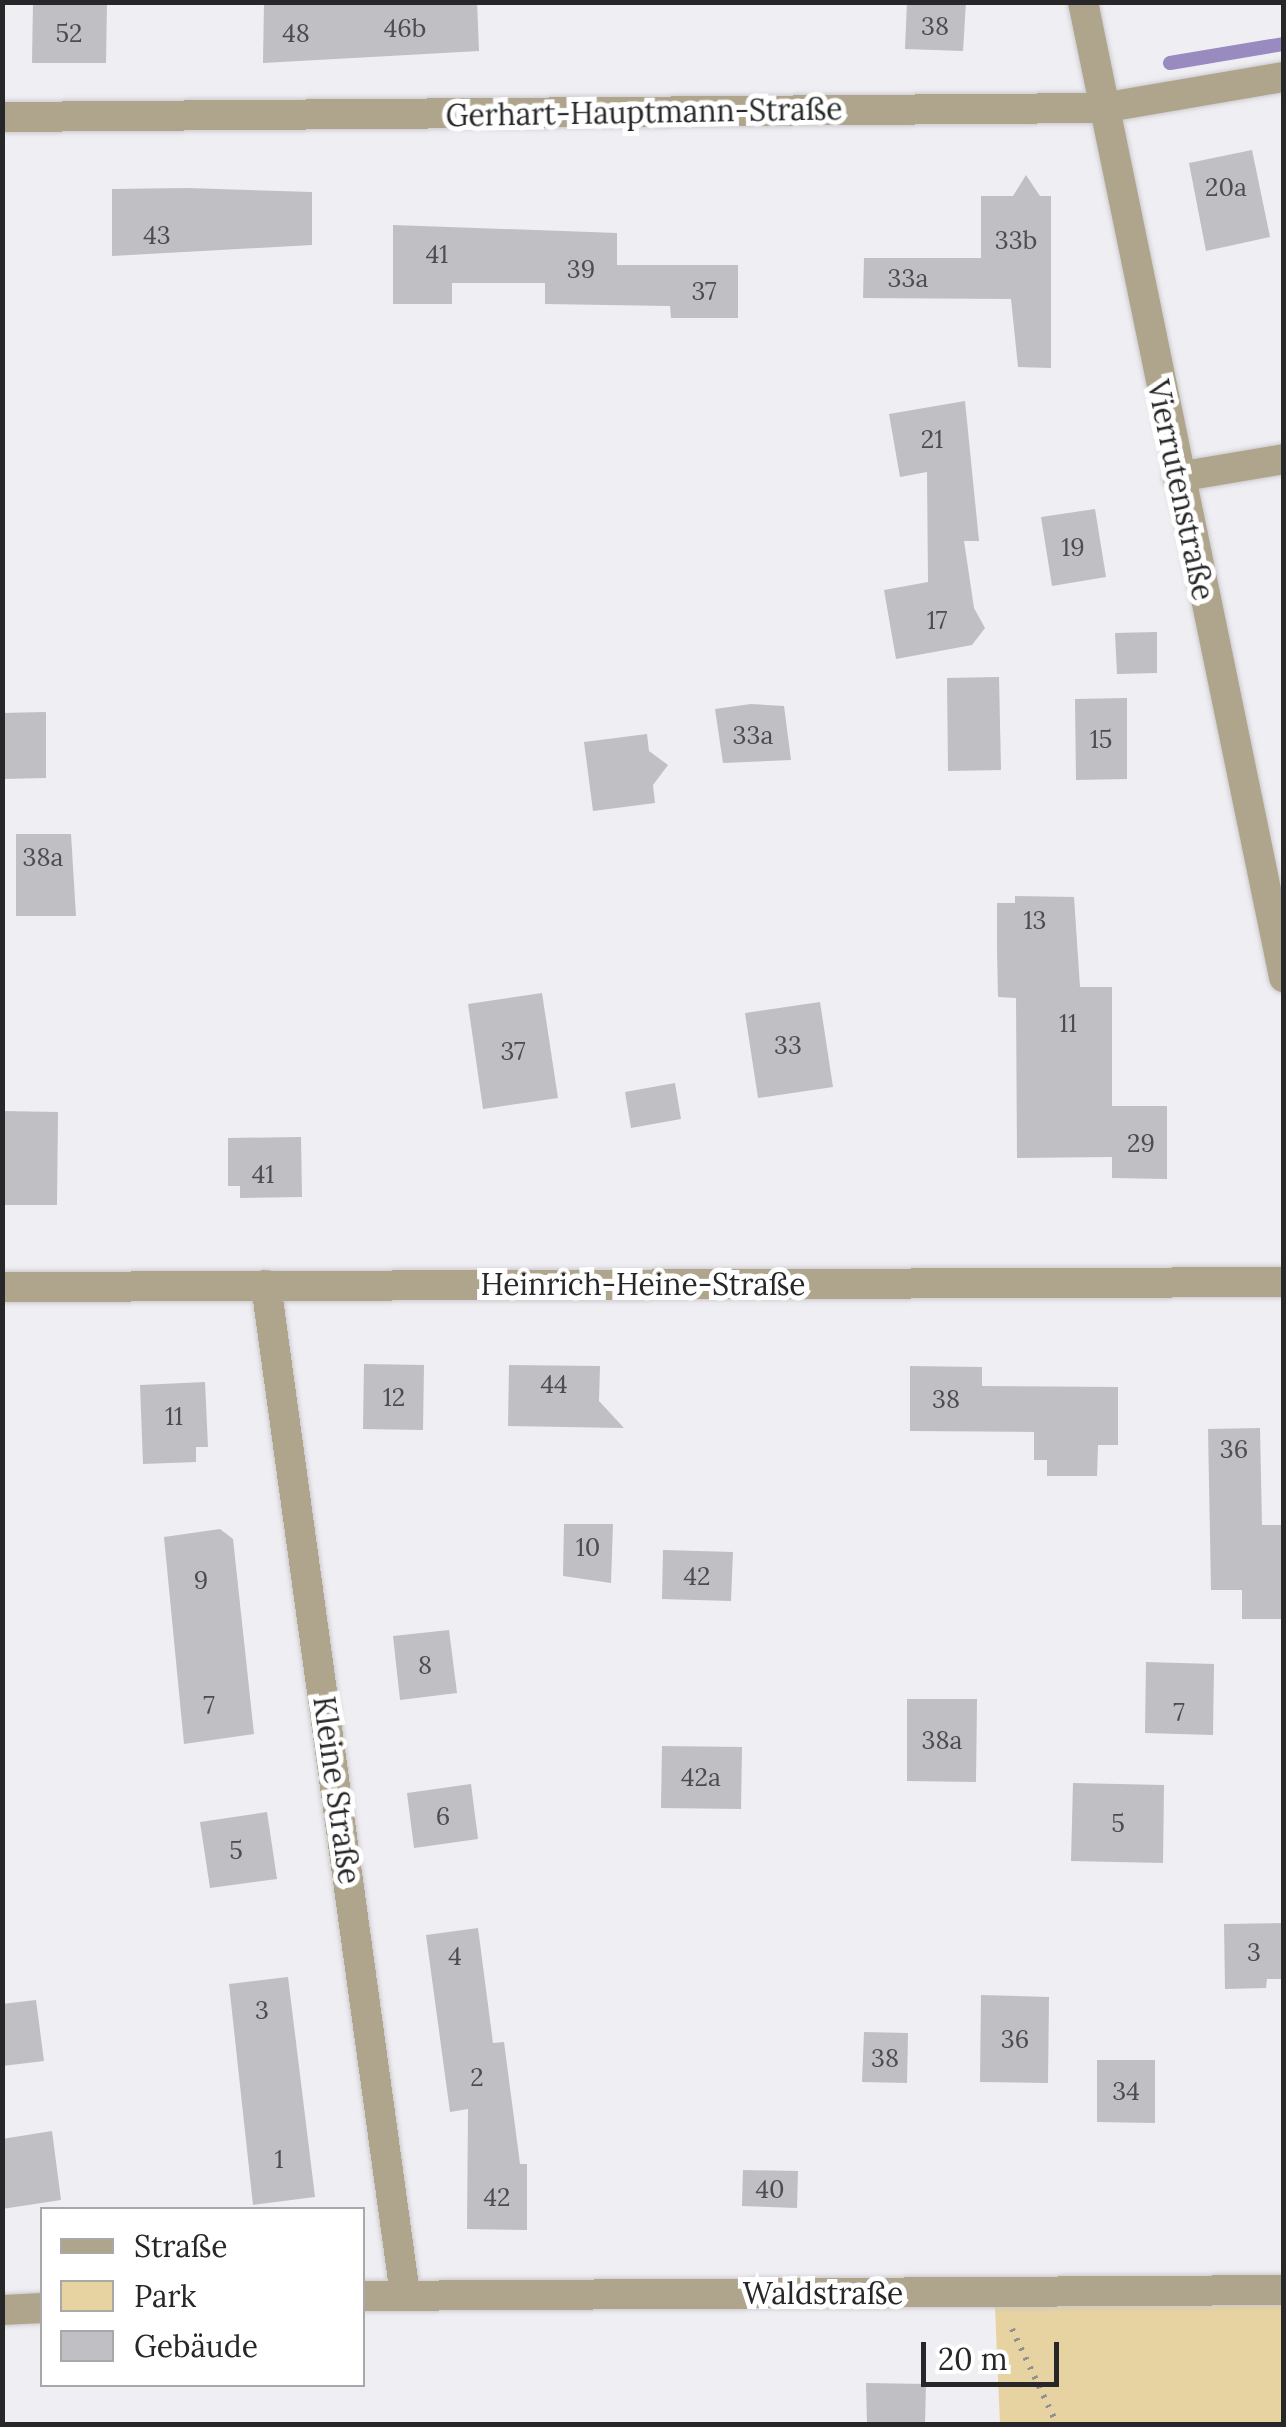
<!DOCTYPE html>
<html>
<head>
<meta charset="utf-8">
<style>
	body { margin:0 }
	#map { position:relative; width:1286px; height:2427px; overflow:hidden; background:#efeef2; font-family:Lora,serif }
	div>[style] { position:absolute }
	.green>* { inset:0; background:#e7d3a1 }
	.stream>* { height:14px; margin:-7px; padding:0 7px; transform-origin:7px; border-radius:7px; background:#998ac0 }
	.building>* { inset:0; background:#c0bfc3 }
	.path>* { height:6px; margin-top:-3px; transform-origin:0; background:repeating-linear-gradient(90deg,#908f92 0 2.5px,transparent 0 10.5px) }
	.roads { filter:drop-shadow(0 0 2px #cbcace) drop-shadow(0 0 2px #cbcace) }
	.minor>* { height:30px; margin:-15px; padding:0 15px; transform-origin:15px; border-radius:15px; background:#afa58c }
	span { translate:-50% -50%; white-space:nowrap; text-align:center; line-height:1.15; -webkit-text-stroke:10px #fff; paint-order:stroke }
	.number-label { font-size:25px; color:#4d4c4f }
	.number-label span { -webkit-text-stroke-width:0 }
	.street-label { font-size:30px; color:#272628 }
	.frame { position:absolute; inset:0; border:5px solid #272628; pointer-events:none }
	.legend { position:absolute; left:40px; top:2207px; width:325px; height:180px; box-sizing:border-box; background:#fff; border:2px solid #a9a8a9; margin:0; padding:12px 18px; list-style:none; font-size:30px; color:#272628 }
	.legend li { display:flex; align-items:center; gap:20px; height:50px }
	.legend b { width:50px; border:2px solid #a9a8a9 }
	.scale { position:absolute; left:921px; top:2342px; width:138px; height:45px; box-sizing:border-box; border:5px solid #272628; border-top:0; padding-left:12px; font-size:30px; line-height:35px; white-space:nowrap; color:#272628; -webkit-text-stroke:8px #fff; paint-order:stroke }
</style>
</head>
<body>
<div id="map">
	<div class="green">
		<div style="clip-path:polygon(1283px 2302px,1283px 2424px,1000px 2424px,995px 2307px)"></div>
	</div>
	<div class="stream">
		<div style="left:1170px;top:63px;width:116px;rotate:-9.5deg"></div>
	</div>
	<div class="building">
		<div style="clip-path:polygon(33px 2px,107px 2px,106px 63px,32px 63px)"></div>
		<div style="clip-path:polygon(264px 2px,477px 2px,479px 51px,263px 63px)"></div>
		<div style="clip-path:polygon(907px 2px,966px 2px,963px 51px,905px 49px)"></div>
		<div style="clip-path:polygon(1252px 150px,1270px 237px,1206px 251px,1189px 163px)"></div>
		<div style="clip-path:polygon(1026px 175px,1040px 196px,1051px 196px,1051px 368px,1018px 367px,1011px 299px,863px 298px,864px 258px,981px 258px,981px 196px,1013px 196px)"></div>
		<div style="clip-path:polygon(188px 188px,312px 192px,312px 245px,112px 256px,112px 189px)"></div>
		<div style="clip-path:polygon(393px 225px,617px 233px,617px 265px,738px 265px,738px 318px,671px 318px,670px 306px,545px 304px,545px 283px,452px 283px,452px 304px,393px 304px)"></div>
		<div style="clip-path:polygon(965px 401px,979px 541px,964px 541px,974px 608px,985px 628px,972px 645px,896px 659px,884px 590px,928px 582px,927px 472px,900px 477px,889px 414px)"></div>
		<div style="clip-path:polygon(1095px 509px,1106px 577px,1052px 586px,1041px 517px)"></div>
		<div style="clip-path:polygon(1157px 632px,1157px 673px,1117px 674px,1115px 633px)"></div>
		<div style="clip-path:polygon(999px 677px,1001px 770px,948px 771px,947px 678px)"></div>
		<div style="clip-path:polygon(1127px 698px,1127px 779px,1076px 780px,1075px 699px)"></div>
		<div style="clip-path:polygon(751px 704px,784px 706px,791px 760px,723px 763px,715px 709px)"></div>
		<div style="clip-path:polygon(46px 712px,46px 778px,2px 779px,2px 713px)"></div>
		<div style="clip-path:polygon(647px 734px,649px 751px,668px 765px,653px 785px,655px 803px,593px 811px,584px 742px)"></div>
		<div style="clip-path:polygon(16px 834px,71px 834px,76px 916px,16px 916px)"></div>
		<div style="clip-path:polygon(1015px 896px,1074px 897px,1080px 987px,1112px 987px,1112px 1106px,1167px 1106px,1167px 1179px,1112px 1178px,1112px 1157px,1017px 1158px,1016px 998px,998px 997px,997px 950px,997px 903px,1015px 903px)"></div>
		<div style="clip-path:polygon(542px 993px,558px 1098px,483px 1109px,468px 1004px)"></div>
		<div style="clip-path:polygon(820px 1002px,833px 1087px,758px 1098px,745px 1013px)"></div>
		<div style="clip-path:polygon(675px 1083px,681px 1119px,631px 1128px,625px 1092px)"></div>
		<div style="clip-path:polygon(2px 1111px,58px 1112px,57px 1205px,2px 1205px)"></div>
		<div style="clip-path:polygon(301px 1137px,302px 1197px,240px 1198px,240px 1186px,228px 1186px,228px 1138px)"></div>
		<div style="clip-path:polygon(364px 1364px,424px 1365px,423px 1430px,363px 1429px)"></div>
		<div style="clip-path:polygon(509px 1365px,600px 1366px,599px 1401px,624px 1428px,508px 1426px)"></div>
		<div style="clip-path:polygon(910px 1366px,982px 1367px,982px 1386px,1118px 1387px,1118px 1445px,1098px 1445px,1097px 1476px,1047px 1476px,1047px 1460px,1034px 1460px,1034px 1432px,910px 1431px)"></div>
		<div style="clip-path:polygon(205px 1382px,208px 1447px,196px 1447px,196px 1462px,143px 1464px,140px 1385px)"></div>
		<div style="clip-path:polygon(1260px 1428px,1262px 1525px,1284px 1525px,1284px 1619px,1242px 1619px,1242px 1590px,1211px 1590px,1208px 1429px)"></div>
		<div style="clip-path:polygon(564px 1524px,613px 1524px,611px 1583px,563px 1576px)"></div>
		<div style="clip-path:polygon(220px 1529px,233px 1539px,254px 1734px,184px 1744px,164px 1537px)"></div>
		<div style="clip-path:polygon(663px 1550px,733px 1552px,731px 1601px,662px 1599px)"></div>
		<div style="clip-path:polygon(449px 1630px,457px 1693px,400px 1700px,393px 1636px)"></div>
		<div style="clip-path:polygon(1146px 1662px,1214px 1664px,1213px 1735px,1145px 1733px)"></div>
		<div style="clip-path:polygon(907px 1699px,977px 1699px,976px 1782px,907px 1781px)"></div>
		<div style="clip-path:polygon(662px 1746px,742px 1747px,741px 1809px,661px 1808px)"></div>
		<div style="clip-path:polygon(1073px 1783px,1164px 1785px,1163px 1863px,1071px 1861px)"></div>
		<div style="clip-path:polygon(471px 1784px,478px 1839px,414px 1848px,407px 1793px)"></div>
		<div style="clip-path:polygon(267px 1812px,277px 1879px,210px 1888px,200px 1822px)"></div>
		<div style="clip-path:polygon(1284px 1923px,1284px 1979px,1267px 1979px,1266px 1988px,1225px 1989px,1224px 1924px)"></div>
		<div style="clip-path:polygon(478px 1928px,493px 2043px,504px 2042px,520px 2164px,527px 2164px,527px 2230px,467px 2229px,468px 2109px,450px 2112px,426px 1935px)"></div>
		<div style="clip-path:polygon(288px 1977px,315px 2197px,253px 2205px,229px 1984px)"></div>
		<div style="clip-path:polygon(981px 1995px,1049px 1997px,1048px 2083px,980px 2082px)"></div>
		<div style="clip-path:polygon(36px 2000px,44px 2061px,2px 2066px,2px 2004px)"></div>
		<div style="clip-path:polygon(864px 2032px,908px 2033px,907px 2083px,862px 2082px)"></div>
		<div style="clip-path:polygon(1097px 2060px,1155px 2060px,1155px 2123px,1097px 2122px)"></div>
		<div style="clip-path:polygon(52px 2131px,61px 2200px,2px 2209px,2px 2139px)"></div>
		<div style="clip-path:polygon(743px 2170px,798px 2171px,797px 2208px,742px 2206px)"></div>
		<div style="clip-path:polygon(866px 2383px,926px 2384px,925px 2424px,867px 2424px)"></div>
	</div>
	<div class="path">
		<div style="left:1012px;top:2329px;width:105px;rotate:64.7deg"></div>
	</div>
	<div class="roads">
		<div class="minor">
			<div style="left:1083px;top:2px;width:996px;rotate:78.35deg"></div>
			<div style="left:2px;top:117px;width:1100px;rotate:-0.47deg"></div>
			<div style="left:1102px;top:108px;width:185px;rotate:-9.7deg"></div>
			<div style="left:1178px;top:477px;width:108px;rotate:-9.6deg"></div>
			<div style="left:266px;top:1285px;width:1020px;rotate:82.16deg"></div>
			<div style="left:2px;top:1287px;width:1282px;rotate:-0.22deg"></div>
			<div style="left:362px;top:2296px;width:922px;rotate:-0.37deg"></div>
			<div style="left:2px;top:2310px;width:40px;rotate:-2.9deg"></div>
		</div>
	</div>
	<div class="number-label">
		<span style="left:935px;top:26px">38</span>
		<span style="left:405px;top:28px">46b</span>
		<span style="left:69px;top:33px">52</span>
		<span style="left:296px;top:33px">48</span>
		<span style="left:1226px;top:187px">20a</span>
		<span style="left:157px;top:235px">43</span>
		<span style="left:1016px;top:240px">33b</span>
		<span style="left:437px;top:254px">41</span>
		<span style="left:581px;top:269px">39</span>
		<span style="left:908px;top:278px">33a</span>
		<span style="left:704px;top:291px">37</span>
		<span style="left:932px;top:439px">21</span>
		<span style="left:1073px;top:547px">19</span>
		<span style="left:937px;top:620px">17</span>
		<span style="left:753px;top:735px">33a</span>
		<span style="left:1101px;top:739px">15</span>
		<span style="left:43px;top:857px">38a</span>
		<span style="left:1035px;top:920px">13</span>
		<span style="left:1068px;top:1023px">11</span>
		<span style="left:788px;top:1045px">33</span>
		<span style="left:513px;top:1051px">37</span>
		<span style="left:1141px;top:1143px">29</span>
		<span style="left:263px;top:1174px">41</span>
		<span style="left:554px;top:1384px">44</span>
		<span style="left:394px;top:1397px">12</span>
		<span style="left:946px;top:1399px">38</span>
		<span style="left:174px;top:1416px">11</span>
		<span style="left:1234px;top:1449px">36</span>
		<span style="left:588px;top:1547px">10</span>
		<span style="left:697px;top:1576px">42</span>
		<span style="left:201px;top:1580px">9</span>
		<span style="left:425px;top:1665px">8</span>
		<span style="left:209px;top:1705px">7</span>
		<span style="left:1179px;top:1712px">7</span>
		<span style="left:942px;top:1740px">38a</span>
		<span style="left:701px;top:1777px">42a</span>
		<span style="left:443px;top:1816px">6</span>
		<span style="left:1118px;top:1823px">5</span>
		<span style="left:236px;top:1850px">5</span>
		<span style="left:1254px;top:1952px">3</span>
		<span style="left:455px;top:1956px">4</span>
		<span style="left:262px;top:2010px">3</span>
		<span style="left:1015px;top:2039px">36</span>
		<span style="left:885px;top:2058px">38</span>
		<span style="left:477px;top:2077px">2</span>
		<span style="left:1126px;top:2091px">34</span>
		<span style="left:279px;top:2159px">1</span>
		<span style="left:770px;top:2189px">40</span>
		<span style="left:497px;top:2197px">42</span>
	</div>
	<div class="street-label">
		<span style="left:644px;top:112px;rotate:-1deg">Gerhart-Hauptmann-Straße</span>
		<span style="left:1181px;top:490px;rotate:78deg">Vierrutenstraße</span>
		<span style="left:643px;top:1284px">Heinrich-Heine-Straße</span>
		<span style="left:337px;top:1790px;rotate:82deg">Kleine Straße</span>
		<span style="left:823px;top:2293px">Waldstraße</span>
	</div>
	<div class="frame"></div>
	<ul class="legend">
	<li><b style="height:12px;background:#afa58c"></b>Straße</li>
	<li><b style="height:28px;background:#e7d3a1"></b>Park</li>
	<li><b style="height:28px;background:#c0bfc3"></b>Gebäude</li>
	</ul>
	<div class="scale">20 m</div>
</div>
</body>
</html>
